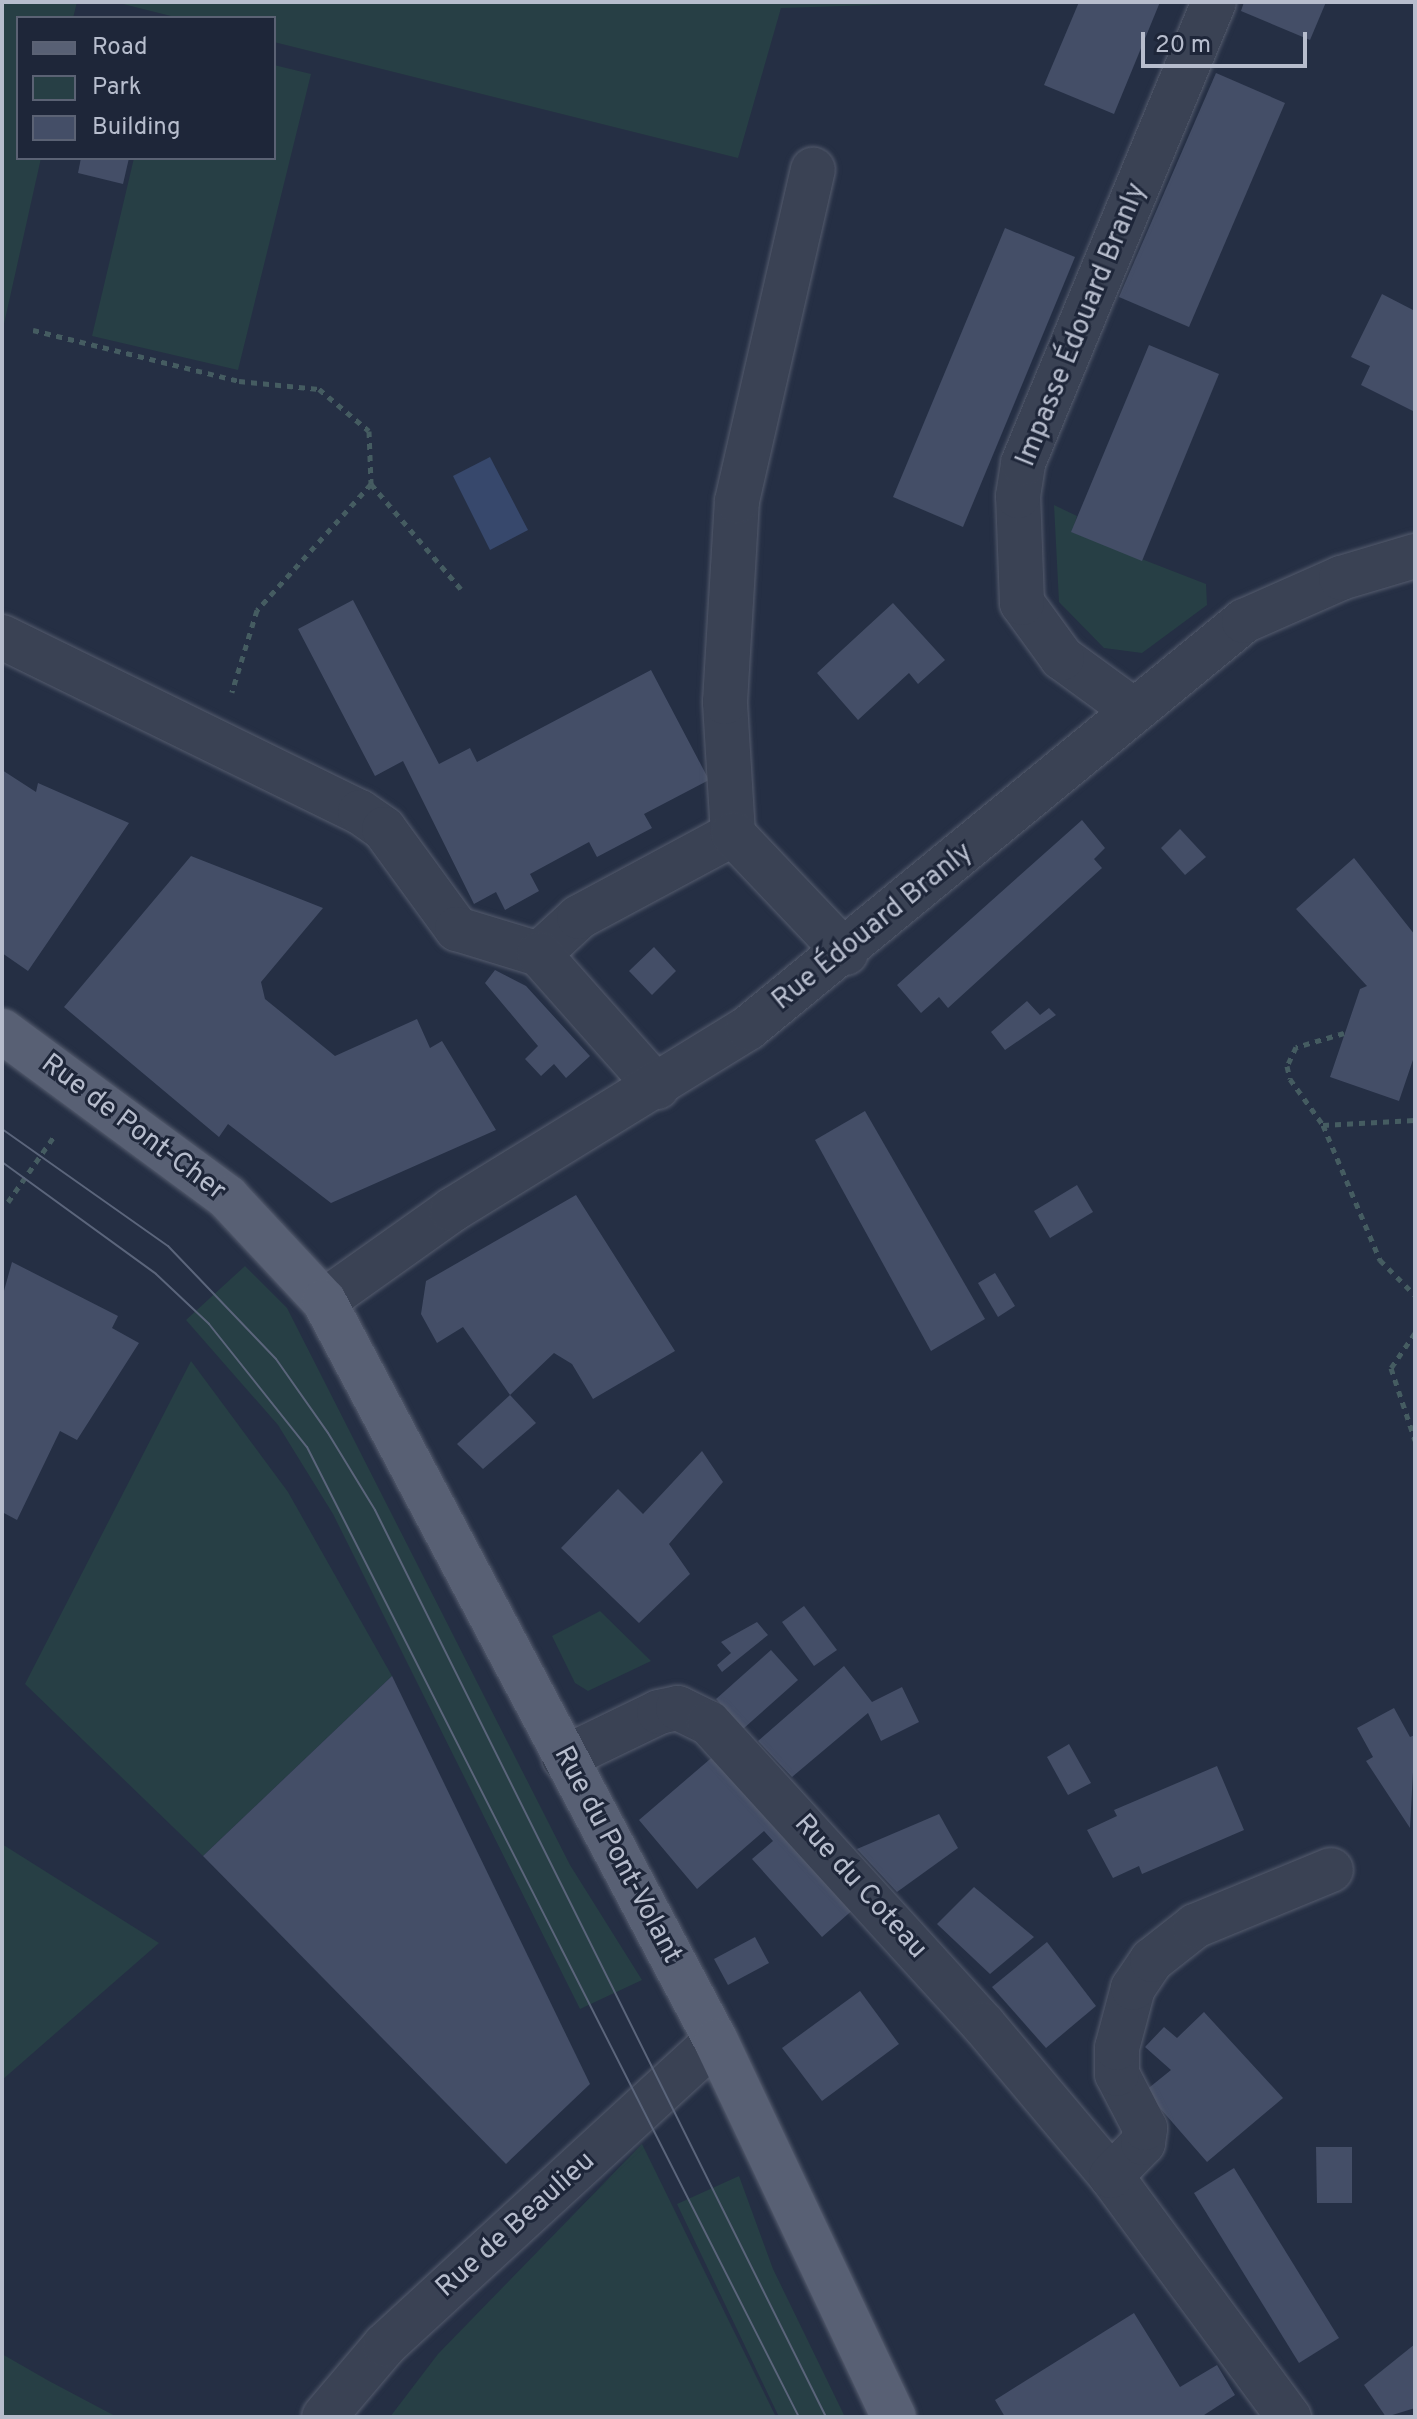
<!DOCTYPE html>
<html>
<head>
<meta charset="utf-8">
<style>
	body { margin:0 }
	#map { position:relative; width:1417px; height:2419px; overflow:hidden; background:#252f44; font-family:Overpass,sans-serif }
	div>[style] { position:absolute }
	.green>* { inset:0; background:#273f45 }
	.water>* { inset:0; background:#37486c }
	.building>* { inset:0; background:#444e67 }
	.path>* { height:5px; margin-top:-2.5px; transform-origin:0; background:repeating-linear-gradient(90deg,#455c61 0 6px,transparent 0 12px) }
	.roads { filter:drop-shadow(0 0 2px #555c6e) drop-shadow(0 0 2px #555c6e) }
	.minor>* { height:44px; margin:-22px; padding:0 22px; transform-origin:22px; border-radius:22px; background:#3a4254 }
	.major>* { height:44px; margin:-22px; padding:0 22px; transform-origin:22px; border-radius:22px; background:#586074 }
	.tram>* { height:2px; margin:-1px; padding:0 1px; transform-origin:1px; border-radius:1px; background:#5b657b }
	span { translate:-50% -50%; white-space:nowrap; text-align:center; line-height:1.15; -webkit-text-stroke:6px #1e2639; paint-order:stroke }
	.street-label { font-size:28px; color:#b7bdcd }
	.frame { position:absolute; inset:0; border:4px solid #b7bdcd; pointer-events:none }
	.legend { position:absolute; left:16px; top:16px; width:260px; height:144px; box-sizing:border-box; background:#1e2639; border:2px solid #5b6274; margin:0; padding:10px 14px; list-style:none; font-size:24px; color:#b7bdcd }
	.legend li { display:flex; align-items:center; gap:16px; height:40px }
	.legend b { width:40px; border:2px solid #5b6274 }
	.scale { position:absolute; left:1141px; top:32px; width:166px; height:36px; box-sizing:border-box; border:4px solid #b7bdcd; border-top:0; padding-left:10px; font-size:24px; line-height:28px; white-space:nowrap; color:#b7bdcd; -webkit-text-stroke:6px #1e2639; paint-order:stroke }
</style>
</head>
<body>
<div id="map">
	<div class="green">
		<div style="clip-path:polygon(2px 2px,77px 2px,73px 18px,18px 18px,18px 158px,41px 158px,2px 333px)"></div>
		<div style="clip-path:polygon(115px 2px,970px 2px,781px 8px,738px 158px,274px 42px,274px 18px,179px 18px)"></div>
		<div style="clip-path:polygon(274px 65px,311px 74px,238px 370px,92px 336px,134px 158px,274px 158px)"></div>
		<div style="clip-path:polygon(1054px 505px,1077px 516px,1072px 532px,1206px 584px,1207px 605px,1142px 653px,1104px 648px,1059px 602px)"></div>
		<div style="clip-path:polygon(245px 1266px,287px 1308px,570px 1865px,642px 1980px,580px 2009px,333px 1514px,278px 1425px,186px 1320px)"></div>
		<div style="clip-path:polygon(191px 1361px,288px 1492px,392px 1676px,203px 1856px,25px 1684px)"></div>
		<div style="clip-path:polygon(600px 1611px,651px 1661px,588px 1691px,575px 1683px,552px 1636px)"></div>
		<div style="clip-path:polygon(2px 1844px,159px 1943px,2px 2080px)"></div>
		<div style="clip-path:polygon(642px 2144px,776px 2417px,390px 2417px,438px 2354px)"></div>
		<div style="clip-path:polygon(739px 2176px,773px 2269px,845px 2417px,779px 2417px,677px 2204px)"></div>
		<div style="clip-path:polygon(2px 2354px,49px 2381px,117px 2417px,2px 2417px)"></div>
	</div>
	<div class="water">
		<div style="clip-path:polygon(490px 457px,528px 530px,490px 550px,453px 476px)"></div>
	</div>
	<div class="building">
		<div style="clip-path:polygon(1079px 2px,1160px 2px,1114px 114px,1044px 85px)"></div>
		<div style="clip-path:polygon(1244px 2px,1326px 2px,1310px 40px,1241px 11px)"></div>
		<div style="clip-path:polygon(1216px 73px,1285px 103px,1189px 327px,1119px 297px)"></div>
		<div style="clip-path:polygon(81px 158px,129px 158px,123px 184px,78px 173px)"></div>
		<div style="clip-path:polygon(1005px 228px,1075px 257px,963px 527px,893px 497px)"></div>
		<div style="clip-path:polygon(1382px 294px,1415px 311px,1415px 412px,1361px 385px,1370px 366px,1351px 357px)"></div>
		<div style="clip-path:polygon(1149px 345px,1219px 374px,1142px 561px,1071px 532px)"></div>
		<div style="clip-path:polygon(353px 600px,439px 764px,470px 748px,477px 762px,651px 670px,709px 780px,644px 814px,652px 828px,597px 857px,589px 842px,530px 874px,539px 891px,505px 910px,496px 892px,474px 904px,403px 761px,375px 776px,298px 629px)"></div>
		<div style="clip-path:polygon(893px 603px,945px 660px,918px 684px,909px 673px,858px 720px,817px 673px)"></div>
		<div style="clip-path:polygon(2px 770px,36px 792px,38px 783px,129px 823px,28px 971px,2px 953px)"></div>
		<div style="clip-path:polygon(1082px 820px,1105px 848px,1094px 859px,1102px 868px,948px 1008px,939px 997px,921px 1013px,897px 985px)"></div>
		<div style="clip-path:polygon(1180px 829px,1206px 857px,1185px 875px,1161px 848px)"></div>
		<div style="clip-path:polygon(191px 856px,323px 908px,261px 982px,265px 999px,335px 1056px,417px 1019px,430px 1048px,442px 1041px,496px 1130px,331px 1203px,228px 1124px,219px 1137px,64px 1007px)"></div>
		<div style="clip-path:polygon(1354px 858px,1415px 935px,1415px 1054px,1399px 1101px,1330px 1077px,1360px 989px,1367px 986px,1296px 909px)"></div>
		<div style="clip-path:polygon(654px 947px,676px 971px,652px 995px,629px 971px)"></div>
		<div style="clip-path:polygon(495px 970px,526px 986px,590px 1056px,566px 1078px,554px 1064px,541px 1076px,525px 1059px,538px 1046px,485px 983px)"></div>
		<div style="clip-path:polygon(1027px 1001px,1040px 1015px,1049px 1008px,1056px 1015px,1005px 1050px,991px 1032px)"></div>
		<div style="clip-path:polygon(865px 1111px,985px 1319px,931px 1351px,815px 1140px)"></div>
		<div style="clip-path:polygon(1077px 1185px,1093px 1212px,1050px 1238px,1034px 1211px)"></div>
		<div style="clip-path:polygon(576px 1195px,675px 1351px,593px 1399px,572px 1364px,554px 1353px,510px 1395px,463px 1327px,437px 1343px,421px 1314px,426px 1281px)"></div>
		<div style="clip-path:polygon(12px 1262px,118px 1316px,112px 1328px,139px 1343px,77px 1440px,60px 1431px,17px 1520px,2px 1512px,2px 1298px)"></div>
		<div style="clip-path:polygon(995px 1273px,1015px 1306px,998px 1317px,978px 1283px)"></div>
		<div style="clip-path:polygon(510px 1395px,536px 1423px,483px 1469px,457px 1444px)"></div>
		<div style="clip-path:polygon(702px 1451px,723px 1482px,669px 1544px,690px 1574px,639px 1623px,561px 1548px,618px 1489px,643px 1514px)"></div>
		<div style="clip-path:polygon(804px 1606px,837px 1650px,814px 1666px,782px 1622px)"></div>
		<div style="clip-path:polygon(757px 1622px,768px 1635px,722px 1672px,717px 1665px,731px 1653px,721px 1642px)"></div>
		<div style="clip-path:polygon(771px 1650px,798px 1680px,743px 1729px,716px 1699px)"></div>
		<div style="clip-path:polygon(844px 1666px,872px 1702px,902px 1687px,919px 1722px,881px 1741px,868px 1713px,792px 1777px,758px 1741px)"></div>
		<div style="clip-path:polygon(392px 1676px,590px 2084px,506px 2164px,203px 1856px)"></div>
		<div style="clip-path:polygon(1394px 1708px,1410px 1737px,1415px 1735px,1410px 1828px,1366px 1761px,1373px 1757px,1357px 1728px)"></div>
		<div style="clip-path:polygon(1069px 1744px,1091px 1783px,1068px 1795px,1047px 1757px)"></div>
		<div style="clip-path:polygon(716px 1754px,856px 1907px,822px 1937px,752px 1859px,773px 1841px,764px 1831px,697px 1889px,639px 1820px)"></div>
		<div style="clip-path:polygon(1217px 1766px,1244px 1830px,1142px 1874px,1139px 1866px,1113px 1878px,1087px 1830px,1117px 1816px,1114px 1810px)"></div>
		<div style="clip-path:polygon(939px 1814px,958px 1848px,897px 1892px,857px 1849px)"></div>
		<div style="clip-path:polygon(974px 1887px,1034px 1937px,990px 1974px,937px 1924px)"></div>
		<div style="clip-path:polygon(755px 1937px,769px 1963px,728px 1985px,714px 1959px)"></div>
		<div style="clip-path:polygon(1047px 1942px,1096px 2006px,1046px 2048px,992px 1987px)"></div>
		<div style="clip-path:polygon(860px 1991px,899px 2044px,822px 2101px,782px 2048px)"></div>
		<div style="clip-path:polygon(1204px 2012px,1283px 2098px,1207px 2162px,1145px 2091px,1171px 2070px,1145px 2047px,1164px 2027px,1177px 2038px)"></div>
		<div style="clip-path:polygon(1316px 2147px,1352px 2147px,1352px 2203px,1317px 2203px)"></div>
		<div style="clip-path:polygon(1234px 2168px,1339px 2338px,1299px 2363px,1194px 2193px)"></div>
		<div style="clip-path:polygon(1134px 2313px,1180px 2387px,1217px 2365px,1235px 2395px,1201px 2417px,1005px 2417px,995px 2400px)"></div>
		<div style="clip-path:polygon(1415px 2344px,1415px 2408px,1386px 2417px,1364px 2385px)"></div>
	</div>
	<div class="path">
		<div style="left:33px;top:330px;width:212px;rotate:13.9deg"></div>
		<div style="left:239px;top:381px;width:80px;rotate:5.7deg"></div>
		<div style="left:319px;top:389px;width:65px;rotate:40deg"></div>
		<div style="left:369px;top:431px;width:53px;rotate:87.8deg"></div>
		<div style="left:371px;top:484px;width:170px;rotate:132.1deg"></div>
		<div style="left:257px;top:610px;width:86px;rotate:107deg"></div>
		<div style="left:371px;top:484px;width:138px;rotate:49.4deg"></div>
		<div style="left:1344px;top:1033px;width:50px;rotate:163.7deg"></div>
		<div style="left:1296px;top:1047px;width:21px;rotate:115deg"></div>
		<div style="left:1287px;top:1066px;width:13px;rotate:77deg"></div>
		<div style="left:1290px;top:1079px;width:57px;rotate:54.3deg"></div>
		<div style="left:1323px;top:1125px;width:147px;rotate:67.1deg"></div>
		<div style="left:1380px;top:1260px;width:49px;rotate:45deg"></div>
		<div style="left:1323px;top:1125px;width:92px;rotate:-3.1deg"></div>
		<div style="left:8px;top:1202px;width:82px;rotate:-55deg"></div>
		<div style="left:1415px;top:1333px;width:42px;rotate:124.4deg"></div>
		<div style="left:1391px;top:1368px;width:76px;rotate:71.6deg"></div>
	</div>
	<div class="roads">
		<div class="minor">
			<div style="left:2px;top:637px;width:398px;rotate:26.1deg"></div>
			<div style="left:360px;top:812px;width:29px;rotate:35deg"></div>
			<div style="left:384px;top:829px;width:124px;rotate:53.9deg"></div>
			<div style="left:457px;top:929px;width:86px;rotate:17deg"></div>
			<div style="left:539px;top:954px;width:54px;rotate:-42.8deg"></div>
			<div style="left:579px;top:917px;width:175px;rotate:-28.3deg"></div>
			<div style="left:733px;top:834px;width:132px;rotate:-93.5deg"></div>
			<div style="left:725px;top:702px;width:201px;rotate:-86.6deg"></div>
			<div style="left:737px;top:501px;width:340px;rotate:-77.1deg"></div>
			<div style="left:1132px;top:709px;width:87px;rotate:-143.9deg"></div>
			<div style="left:1062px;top:658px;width:68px;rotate:-126deg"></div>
			<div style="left:1022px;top:603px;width:107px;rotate:-92.1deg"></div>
			<div style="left:1018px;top:496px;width:33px;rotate:-81deg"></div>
			<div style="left:1023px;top:463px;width:499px;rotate:-67.5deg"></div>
			<div style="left:733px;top:834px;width:164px;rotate:46.5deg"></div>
			<div style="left:539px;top:954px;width:178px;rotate:48.4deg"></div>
			<div style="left:324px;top:1301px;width:157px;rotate:-35.4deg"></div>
			<div style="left:452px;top:1210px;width:347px;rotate:-31.6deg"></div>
			<div style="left:748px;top:1028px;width:642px;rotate:-39.37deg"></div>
			<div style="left:1244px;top:621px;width:106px;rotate:-23.9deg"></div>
			<div style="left:1341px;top:578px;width:77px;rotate:-16.6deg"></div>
			<div style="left:564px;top:1758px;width:106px;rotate:-25.8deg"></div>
			<div style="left:659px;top:1712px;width:19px;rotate:-12deg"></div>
			<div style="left:678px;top:1708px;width:34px;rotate:26deg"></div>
			<div style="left:709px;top:1723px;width:407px;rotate:47.7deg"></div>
			<div style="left:983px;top:2024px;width:199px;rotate:49.9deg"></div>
			<div style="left:1111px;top:2176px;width:300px;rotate:53.6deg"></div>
			<div style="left:1111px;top:2176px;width:46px;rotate:-45.9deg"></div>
			<div style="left:1143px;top:2143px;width:15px;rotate:-82deg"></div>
			<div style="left:1145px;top:2128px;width:61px;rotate:-117.4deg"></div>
			<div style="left:1117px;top:2074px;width:26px;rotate:-90deg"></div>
			<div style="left:1117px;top:2048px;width:62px;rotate:-75.1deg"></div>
			<div style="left:1133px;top:1988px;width:34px;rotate:-56deg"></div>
			<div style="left:1152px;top:1960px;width:55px;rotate:-38.3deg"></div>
			<div style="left:1195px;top:1926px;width:147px;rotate:-22.4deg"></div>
			<div style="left:324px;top:2417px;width:94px;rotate:-49.7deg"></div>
			<div style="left:385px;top:2345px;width:449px;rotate:-42.6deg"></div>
		</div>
		<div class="major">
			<div style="left:2px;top:1031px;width:280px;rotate:36.4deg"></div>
			<div style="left:227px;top:1197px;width:142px;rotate:47deg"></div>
			<div style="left:324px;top:1301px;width:837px;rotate:62.09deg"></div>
			<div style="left:716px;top:2041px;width:416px;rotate:64.7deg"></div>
		</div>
	</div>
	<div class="tram">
		<div style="left:2px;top:1129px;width:203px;rotate:35.2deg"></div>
		<div style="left:168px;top:1246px;width:156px;rotate:46.3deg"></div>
		<div style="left:276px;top:1359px;width:90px;rotate:54.9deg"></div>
		<div style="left:328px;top:1433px;width:90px;rotate:58.6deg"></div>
		<div style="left:375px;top:1510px;width:1013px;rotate:63.56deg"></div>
		<div style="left:2px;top:1162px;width:190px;rotate:36deg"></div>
		<div style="left:156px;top:1274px;width:73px;rotate:43.3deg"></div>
		<div style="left:209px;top:1324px;width:157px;rotate:51.5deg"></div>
		<div style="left:307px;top:1447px;width:1088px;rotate:63.11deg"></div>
	</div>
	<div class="street-label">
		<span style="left:1082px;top:325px;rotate:-68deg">Impasse Édouard Branly</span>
		<span style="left:873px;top:927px;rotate:-39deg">Rue Édouard Branly</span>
		<span style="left:133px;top:1128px;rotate:37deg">Rue de Pont-Cher</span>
		<span style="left:617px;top:1855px;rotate:62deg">Rue du Pont-Volant</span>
		<span style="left:860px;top:1887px;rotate:48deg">Rue du Coteau</span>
		<span style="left:516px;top:2225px;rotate:-42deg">Rue de Beaulieu</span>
	</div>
	<div class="frame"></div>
	<ul class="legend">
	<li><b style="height:10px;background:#586074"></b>Road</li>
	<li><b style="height:22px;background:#273f45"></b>Park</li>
	<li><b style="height:22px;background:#444e67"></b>Building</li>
	</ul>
	<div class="scale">20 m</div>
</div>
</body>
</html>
